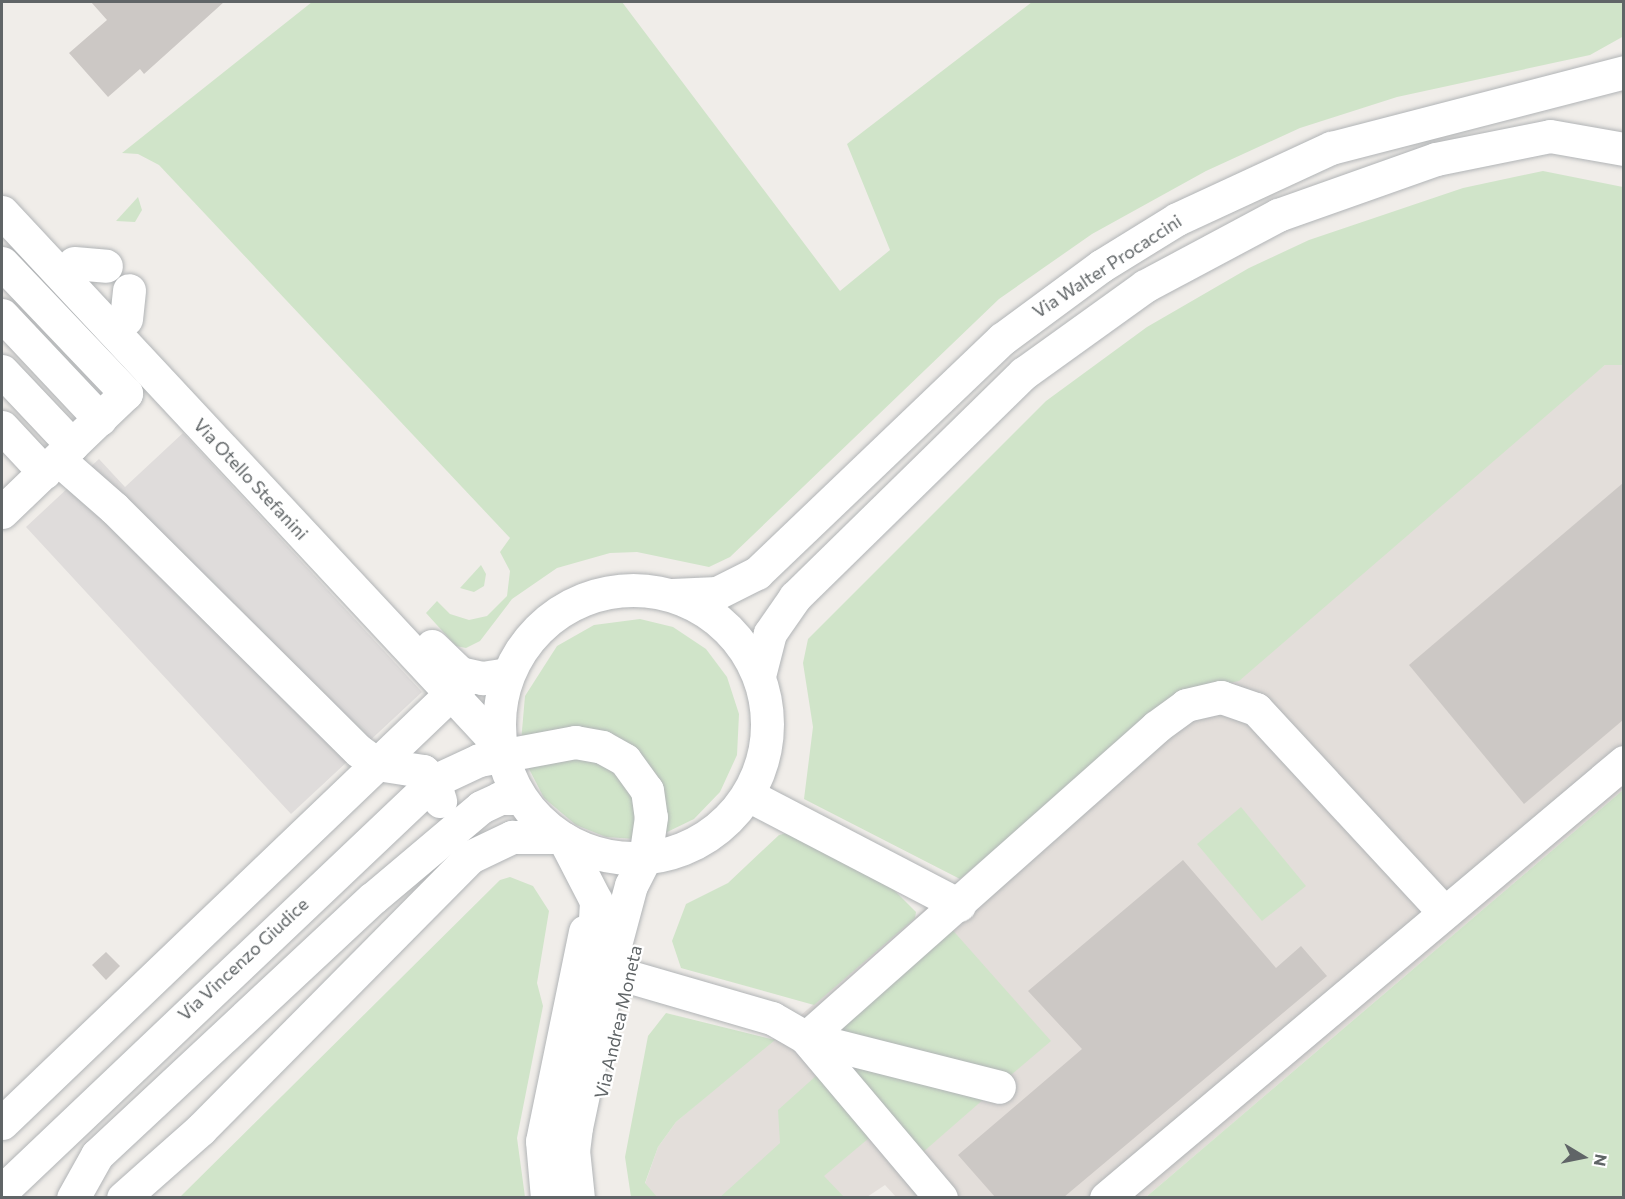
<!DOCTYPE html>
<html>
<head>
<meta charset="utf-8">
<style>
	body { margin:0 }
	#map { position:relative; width:1625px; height:1199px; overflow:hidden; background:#f0ede9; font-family:Commissioner,sans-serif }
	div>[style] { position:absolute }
	.industrial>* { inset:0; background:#dfdcdb }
	.education>* { inset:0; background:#e3deda }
	.green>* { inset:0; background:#d0e4c9 }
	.building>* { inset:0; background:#ccc8c5 }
	.roads { filter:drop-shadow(0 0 2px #b1b4b6) drop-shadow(0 0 2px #b1b4b6) }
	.minor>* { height:33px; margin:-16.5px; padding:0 16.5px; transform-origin:16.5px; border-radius:16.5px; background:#fff }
	.minor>.ring { margin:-16.5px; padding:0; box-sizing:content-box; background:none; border:33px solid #fff; border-radius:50% }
	span { translate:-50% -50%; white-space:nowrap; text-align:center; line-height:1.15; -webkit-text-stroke:4.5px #fff; paint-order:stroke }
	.street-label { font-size:18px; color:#606567 }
	.frame { position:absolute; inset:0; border:3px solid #606567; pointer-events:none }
	.north { position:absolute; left:1553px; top:1127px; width:60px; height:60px; -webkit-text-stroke:4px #fff; paint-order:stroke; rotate:100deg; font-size:16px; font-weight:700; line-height:24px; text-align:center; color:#606567 }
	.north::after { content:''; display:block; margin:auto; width:21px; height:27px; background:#606567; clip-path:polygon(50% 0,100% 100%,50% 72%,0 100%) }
</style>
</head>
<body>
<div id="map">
	<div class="industrial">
		<div style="clip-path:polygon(183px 433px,422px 692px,291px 814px,26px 527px,99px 459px,125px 487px)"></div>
	</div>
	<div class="education">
		<div style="clip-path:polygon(1605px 365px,1623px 365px,1623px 790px,1146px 1197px,896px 1197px,885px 1185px,867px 1197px,657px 1198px,645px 1184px,658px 1147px,676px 1122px,960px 879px)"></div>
	</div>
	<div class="green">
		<div style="clip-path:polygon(312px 2px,622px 2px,840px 291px,890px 250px,847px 144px,1032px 2px,1623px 2px,1624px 36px,1590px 55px,1397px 97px,1300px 128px,1206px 171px,1092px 234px,999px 299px,730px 557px,709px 567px,637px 552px,610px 553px,557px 568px,512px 599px,480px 641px,466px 648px,456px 646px,426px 613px,437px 601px,450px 614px,469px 620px,487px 616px,507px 596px,510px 571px,500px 552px,510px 538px,159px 165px,138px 154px,122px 153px)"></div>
		<div style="clip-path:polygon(1543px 171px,1623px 187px,1623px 365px,1605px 365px,1239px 681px,1179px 693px,960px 879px,804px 799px,813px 727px,803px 663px,808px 639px,1046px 401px,1147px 327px,1249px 268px,1309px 240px,1463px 188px)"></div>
		<div style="clip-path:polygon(138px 197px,142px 210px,135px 222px,116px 221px)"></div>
		<div style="clip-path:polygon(481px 565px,486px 574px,484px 586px,474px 592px,460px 588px)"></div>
		<div style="clip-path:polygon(640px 619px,673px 627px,706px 649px,727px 677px,739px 714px,737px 755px,720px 792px,694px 819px,661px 835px,651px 771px,521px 742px,525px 696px,557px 646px,594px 625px)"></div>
		<div style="clip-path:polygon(558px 755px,609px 764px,634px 797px,635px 839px,606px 837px,576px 825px,544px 798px,525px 761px)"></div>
		<div style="clip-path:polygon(1623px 790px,1623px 1197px,1146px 1197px)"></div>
		<div style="clip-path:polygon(1241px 807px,1306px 886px,1262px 921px,1197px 844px)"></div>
		<div style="clip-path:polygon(787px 833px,891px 887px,916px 912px,915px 918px,814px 1005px,681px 968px,672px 941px,686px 904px,728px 883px,779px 835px)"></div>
		<div style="clip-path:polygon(510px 877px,533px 886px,549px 911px,537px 983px,543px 1006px,517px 1138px,525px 1197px,180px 1197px,500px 880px)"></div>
		<div style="clip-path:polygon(949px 926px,1051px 1041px,1004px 1081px,824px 1036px)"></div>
		<div style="clip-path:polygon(666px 1013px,775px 1040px,676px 1122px,658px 1147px,645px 1183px,657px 1197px,631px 1197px,625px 1157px,648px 1036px)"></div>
		<div style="clip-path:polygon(834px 1053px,993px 1091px,922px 1153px)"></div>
		<div style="clip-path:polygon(817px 1075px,869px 1138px,824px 1176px,844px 1197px,719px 1198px,780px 1143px,778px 1110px)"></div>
	</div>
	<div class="building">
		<div style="clip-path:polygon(91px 2px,224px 2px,144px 74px,140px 69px,108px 97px,69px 53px,107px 20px)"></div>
		<div style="clip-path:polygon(1623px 483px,1623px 720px,1524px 804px,1409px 665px)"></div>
		<div style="clip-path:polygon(1183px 860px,1276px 968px,1301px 946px,1327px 976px,1064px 1197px,995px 1197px,958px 1155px,1082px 1049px,1028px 991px)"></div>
		<div style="clip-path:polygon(106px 952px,120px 966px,106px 980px,92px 965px)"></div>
	</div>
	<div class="roads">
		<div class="minor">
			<div style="left:2px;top:212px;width:730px;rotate:47deg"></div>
			<div style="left:2px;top:263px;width:180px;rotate:46.4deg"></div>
			<div style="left:126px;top:393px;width:172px;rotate:136.2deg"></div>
			<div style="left:74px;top:263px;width:32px;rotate:5deg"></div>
			<div style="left:2px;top:315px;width:143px;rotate:46.7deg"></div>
			<div style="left:126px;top:319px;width:29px;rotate:-84deg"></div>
			<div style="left:2px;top:371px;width:102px;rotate:46.6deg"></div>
			<div style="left:2px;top:427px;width:62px;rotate:47deg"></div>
			<div style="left:58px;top:459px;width:74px;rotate:41.2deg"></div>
			<div style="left:114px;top:508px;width:345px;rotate:44.8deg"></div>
			<div style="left:359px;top:751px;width:22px;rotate:36deg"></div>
			<div style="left:377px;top:764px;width:47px;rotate:8.7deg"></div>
			<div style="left:423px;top:771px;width:15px;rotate:42deg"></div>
			<div style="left:434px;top:781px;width:21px;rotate:73deg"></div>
			<div class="ring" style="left:499px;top:590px;width:235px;height:235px"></div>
			<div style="left:672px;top:595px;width:45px;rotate:-2.5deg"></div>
			<div style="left:717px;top:593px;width:45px;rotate:-26.6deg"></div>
			<div style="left:757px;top:573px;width:339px;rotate:-43.7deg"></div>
			<div style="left:1002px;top:339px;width:123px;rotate:-36.4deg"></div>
			<div style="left:1101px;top:266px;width:89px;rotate:-31.7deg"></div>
			<div style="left:1177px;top:219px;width:170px;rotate:-24.8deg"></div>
			<div style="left:1331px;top:148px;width:303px;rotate:-14.5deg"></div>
			<div style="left:432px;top:646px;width:39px;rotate:44deg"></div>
			<div style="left:460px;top:673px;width:23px;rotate:13deg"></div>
			<div style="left:482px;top:678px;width:26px;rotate:-9deg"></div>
			<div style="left:759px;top:676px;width:44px;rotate:-75.7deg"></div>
			<div style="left:770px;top:633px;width:44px;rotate:-55.2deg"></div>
			<div style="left:795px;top:597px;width:320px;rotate:-44.4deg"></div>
			<div style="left:1024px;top:373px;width:149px;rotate:-35.7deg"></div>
			<div style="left:1145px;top:286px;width:151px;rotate:-28.1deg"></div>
			<div style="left:1278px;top:215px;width:168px;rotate:-19.5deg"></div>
			<div style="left:1436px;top:159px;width:116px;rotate:-11.4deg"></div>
			<div style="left:1550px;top:136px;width:75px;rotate:10deg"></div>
			<div style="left:748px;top:795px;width:238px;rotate:27.5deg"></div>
			<div style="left:564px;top:839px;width:70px;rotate:62.7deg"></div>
			<div style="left:596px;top:901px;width:56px;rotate:93.1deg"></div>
			<div style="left:627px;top:976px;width:151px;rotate:16.2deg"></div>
			<div style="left:772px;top:1018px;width:39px;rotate:30deg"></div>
			<div style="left:806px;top:1038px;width:199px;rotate:14.2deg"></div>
			<div style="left:2px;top:1123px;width:642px;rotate:-43.74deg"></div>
			<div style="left:2px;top:1191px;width:596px;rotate:-43.5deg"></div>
			<div style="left:434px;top:781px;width:50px;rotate:-25deg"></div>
			<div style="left:479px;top:760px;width:98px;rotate:-10.6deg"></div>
			<div style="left:575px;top:742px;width:27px;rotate:10deg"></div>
			<div style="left:602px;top:747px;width:26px;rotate:29deg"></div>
			<div style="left:625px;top:760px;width:37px;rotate:54deg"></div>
			<div style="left:647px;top:790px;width:27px;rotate:82deg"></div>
			<div style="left:651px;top:817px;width:41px;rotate:98.3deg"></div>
			<div style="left:645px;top:858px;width:30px;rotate:117deg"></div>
			<div style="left:631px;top:885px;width:69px;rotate:105deg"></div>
			<div style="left:613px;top:952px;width:179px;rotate:101.9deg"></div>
			<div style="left:576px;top:1127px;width:23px;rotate:97deg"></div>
			<div style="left:573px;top:1150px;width:48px;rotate:84.1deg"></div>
			<div style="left:73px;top:1198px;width:49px;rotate:-60.8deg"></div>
			<div style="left:97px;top:1155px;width:377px;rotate:-43deg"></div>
			<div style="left:373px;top:898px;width:141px;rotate:-40.1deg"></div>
			<div style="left:481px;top:807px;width:21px;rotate:-25deg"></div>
			<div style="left:500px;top:798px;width:20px"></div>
			<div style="left:123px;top:1198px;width:104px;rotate:-41.5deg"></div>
			<div style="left:201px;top:1129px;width:383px;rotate:-45.3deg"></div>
			<div style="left:470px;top:857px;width:47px;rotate:-25.5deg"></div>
			<div style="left:512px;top:837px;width:48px"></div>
			<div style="left:547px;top:1198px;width:57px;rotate:-95deg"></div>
			<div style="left:542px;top:1141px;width:214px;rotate:-78.4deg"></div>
			<div style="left:941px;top:1198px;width:209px;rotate:-130.2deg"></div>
			<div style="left:806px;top:1038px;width:468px;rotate:-41.6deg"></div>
			<div style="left:1156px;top:727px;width:37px;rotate:-36deg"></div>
			<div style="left:1186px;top:705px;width:36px;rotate:-13deg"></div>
			<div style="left:1221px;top:697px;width:37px;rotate:19deg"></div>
			<div style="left:1256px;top:709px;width:275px;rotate:47.2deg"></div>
			<div style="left:1106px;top:1198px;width:677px;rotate:-40.09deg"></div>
		</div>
	</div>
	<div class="street-label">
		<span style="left:1107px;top:266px;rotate:-33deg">Via Walter Procaccini</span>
		<span style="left:251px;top:479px;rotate:47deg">Via Otello Stefanini</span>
		<span style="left:243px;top:959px;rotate:-43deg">Via Vincenzo Giudice</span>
		<span style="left:618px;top:1022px;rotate:-77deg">Via Andrea Moneta</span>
	</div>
	<div class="frame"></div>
	<div class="north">N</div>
</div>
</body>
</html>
